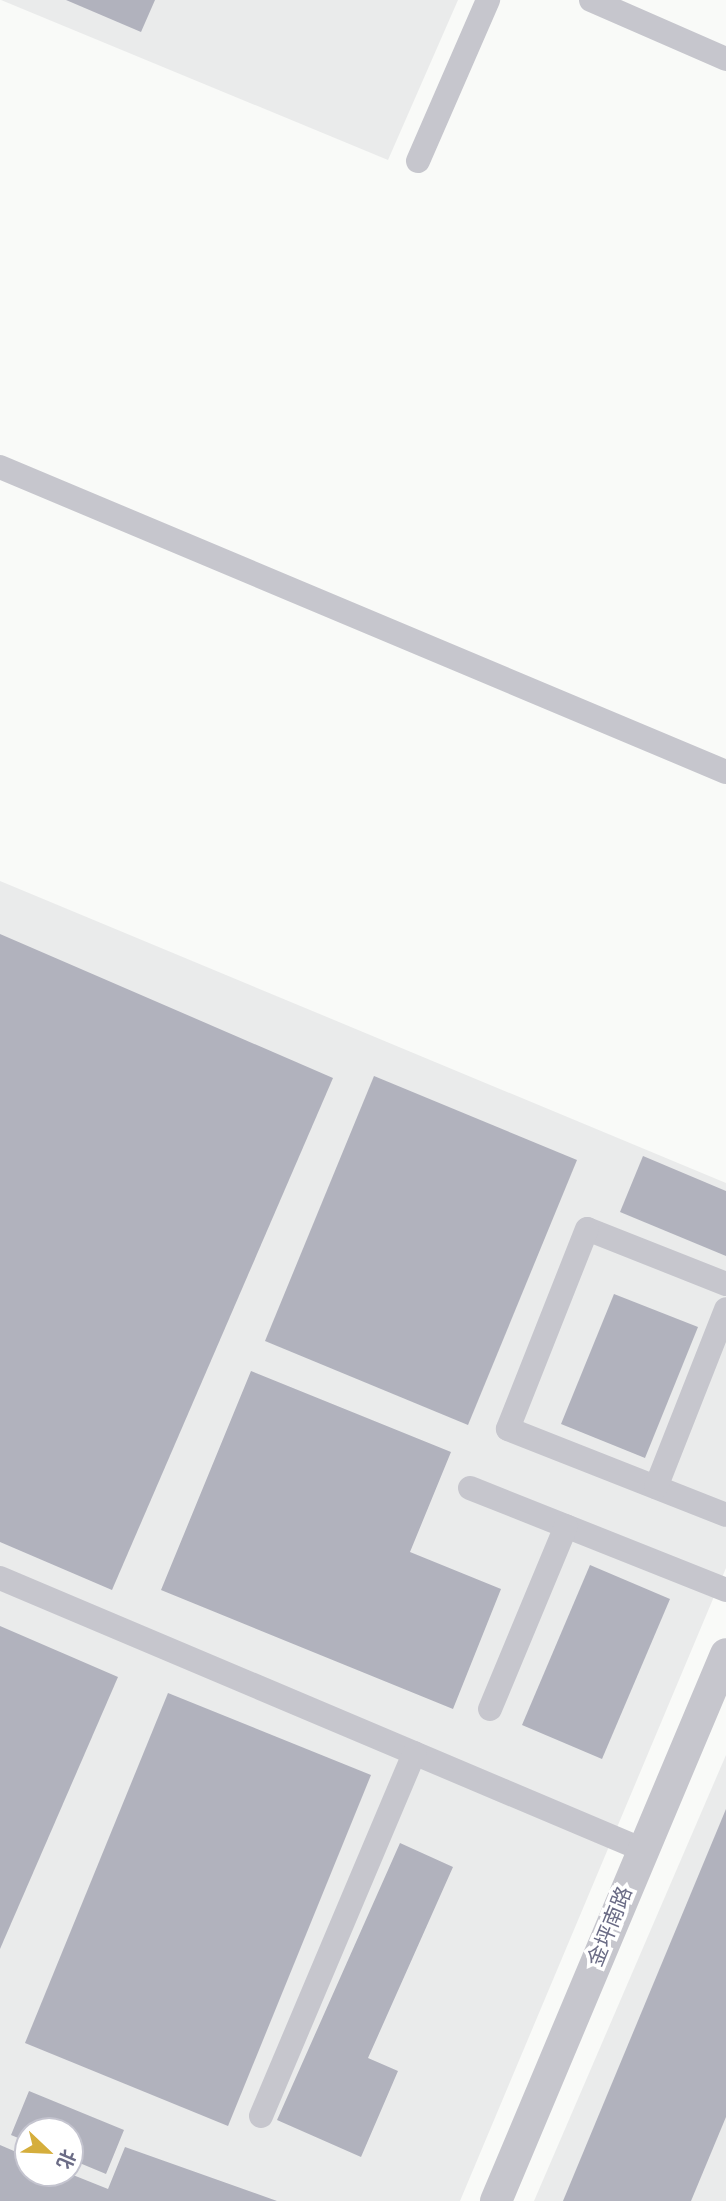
<!DOCTYPE html>
<html>
<head>
<meta charset="utf-8">
<style>
	body { margin:0 }
	#map { position:relative; width:726px; height:2201px; overflow:hidden; background:#f9faf8; font-family:"Exo 2","Noto Sans SC",sans-serif }
	div>[style] { position:absolute }
	.built>* { inset:0; background:#eaebeb }
	.building>* { inset:0; background:#b1b2bd }
	.minor>* { height:24px; margin:-12px; padding:0 12px; transform-origin:12px; border-radius:12px; background:#c6c6cd }
	.tertiary>* { height:32px; margin:-16px; padding:0 16px; transform-origin:16px; border-radius:16px; background:#c6c6cd }
	span { translate:-50% -50%; white-space:nowrap; text-align:center; line-height:1.15; -webkit-text-stroke:7px #fff; paint-order:stroke }
	.street-label { font-size:21px; color:#6b6c86 }
	.north { position:absolute; left:14px; top:2117px; width:70px; height:70px; box-sizing:border-box; background:#fff; border:2px solid #c4c4cf; border-radius:50%; rotate:113deg; font-size:19px; font-weight:700; line-height:28px; text-align:center; color:#6b6c86 }
	.north::after { content:''; display:block; margin:auto; width:24px; height:32px; background:#d5ae3c; clip-path:polygon(50% 0,100% 100%,50% 72%,0 100%) }
</style>
</head>
<body>
<div id="map">
	<div class="built">
		<div style="clip-path:polygon(1px 0,458px 0,388px 160px)"></div>
		<div style="clip-path:polygon(evenodd,0 881px,726px 1183px,726px 1568px,460px 2201px,0 2201px,0 881px,28px 2131px,70px 2131px,70px 2173px,28px 2173px,28px 2131px)"></div>
		<div style="clip-path:polygon(726px 1755px,726px 2201px,534px 2201px)"></div>
	</div>
	<div class="building">
		<div style="clip-path:polygon(66px 0,155px 0,141px 32px)"></div>
		<div style="clip-path:polygon(0 934px,333px 1078px,112px 1590px,0 1542px)"></div>
		<div style="clip-path:polygon(374px 1076px,577px 1160px,468px 1425px,265px 1341px)"></div>
		<div style="clip-path:polygon(643px 1156px,726px 1191px,726px 1256px,620px 1212px)"></div>
		<div style="clip-path:polygon(614px 1294px,698px 1327px,645px 1458px,561px 1424px)"></div>
		<div style="clip-path:polygon(251px 1371px,451px 1452px,410px 1552px,501px 1589px,453px 1709px,161px 1590px)"></div>
		<div style="clip-path:polygon(590px 1565px,670px 1599px,602px 1759px,522px 1725px)"></div>
		<div style="clip-path:polygon(0 1626px,118px 1677px,0 1949px)"></div>
		<div style="clip-path:polygon(168px 1693px,371px 1775px,228px 2126px,25px 2043px)"></div>
		<div style="clip-path:polygon(726px 1809px,726px 2117px,691px 2201px,563px 2201px)"></div>
		<div style="clip-path:polygon(400px 1843px,453px 1867px,368px 2058px,398px 2071px,361px 2157px,277px 2120px)"></div>
		<div style="clip-path:polygon(29px 2091px,124px 2130px,106px 2174px,70px 2159px,70px 2131px,28px 2131px,28px 2142px,11px 2135px)"></div>
		<div style="clip-path:polygon(0 2145px,28px 2157px,28px 2173px,68px 2173px,108px 2189px,125px 2147px,277px 2201px,0 2201px)"></div>
	</div>
	<div class="minor">
		<div style="left:591px;top:0;width:147px;rotate:23.6deg"></div>
		<div style="left:418px;top:161px;width:176px;rotate:-66.5deg"></div>
		<div style="left:0;top:467px;width:787px;rotate:22.79deg"></div>
		<div style="left:726px;top:1284px;width:149px;rotate:-158.4deg"></div>
		<div style="left:587px;top:1229px;width:215px;rotate:111.6deg"></div>
		<div style="left:508px;top:1429px;width:234px;rotate:21.5deg"></div>
		<div style="left:656px;top:1487px;width:191px;rotate:-68.5deg"></div>
		<div style="left:470px;top:1488px;width:276px;rotate:21.7deg"></div>
		<div style="left:0;top:1578px;width:696px;rotate:22.92deg"></div>
		<div style="left:490px;top:1709px;width:198px;rotate:-67.4deg"></div>
		<div style="left:261px;top:2116px;width:394px;rotate:-67.1deg"></div>
	</div>
	<div class="tertiary">
		<div style="left:496px;top:2201px;width:593px;rotate:-67.19deg"></div>
	</div>
	<div class="street-label">
		<span style="left:609px;top:1926px;rotate:-68deg">金坪南路</span>
	</div>
	<div class="north">北</div>
</div>
</body>
</html>
